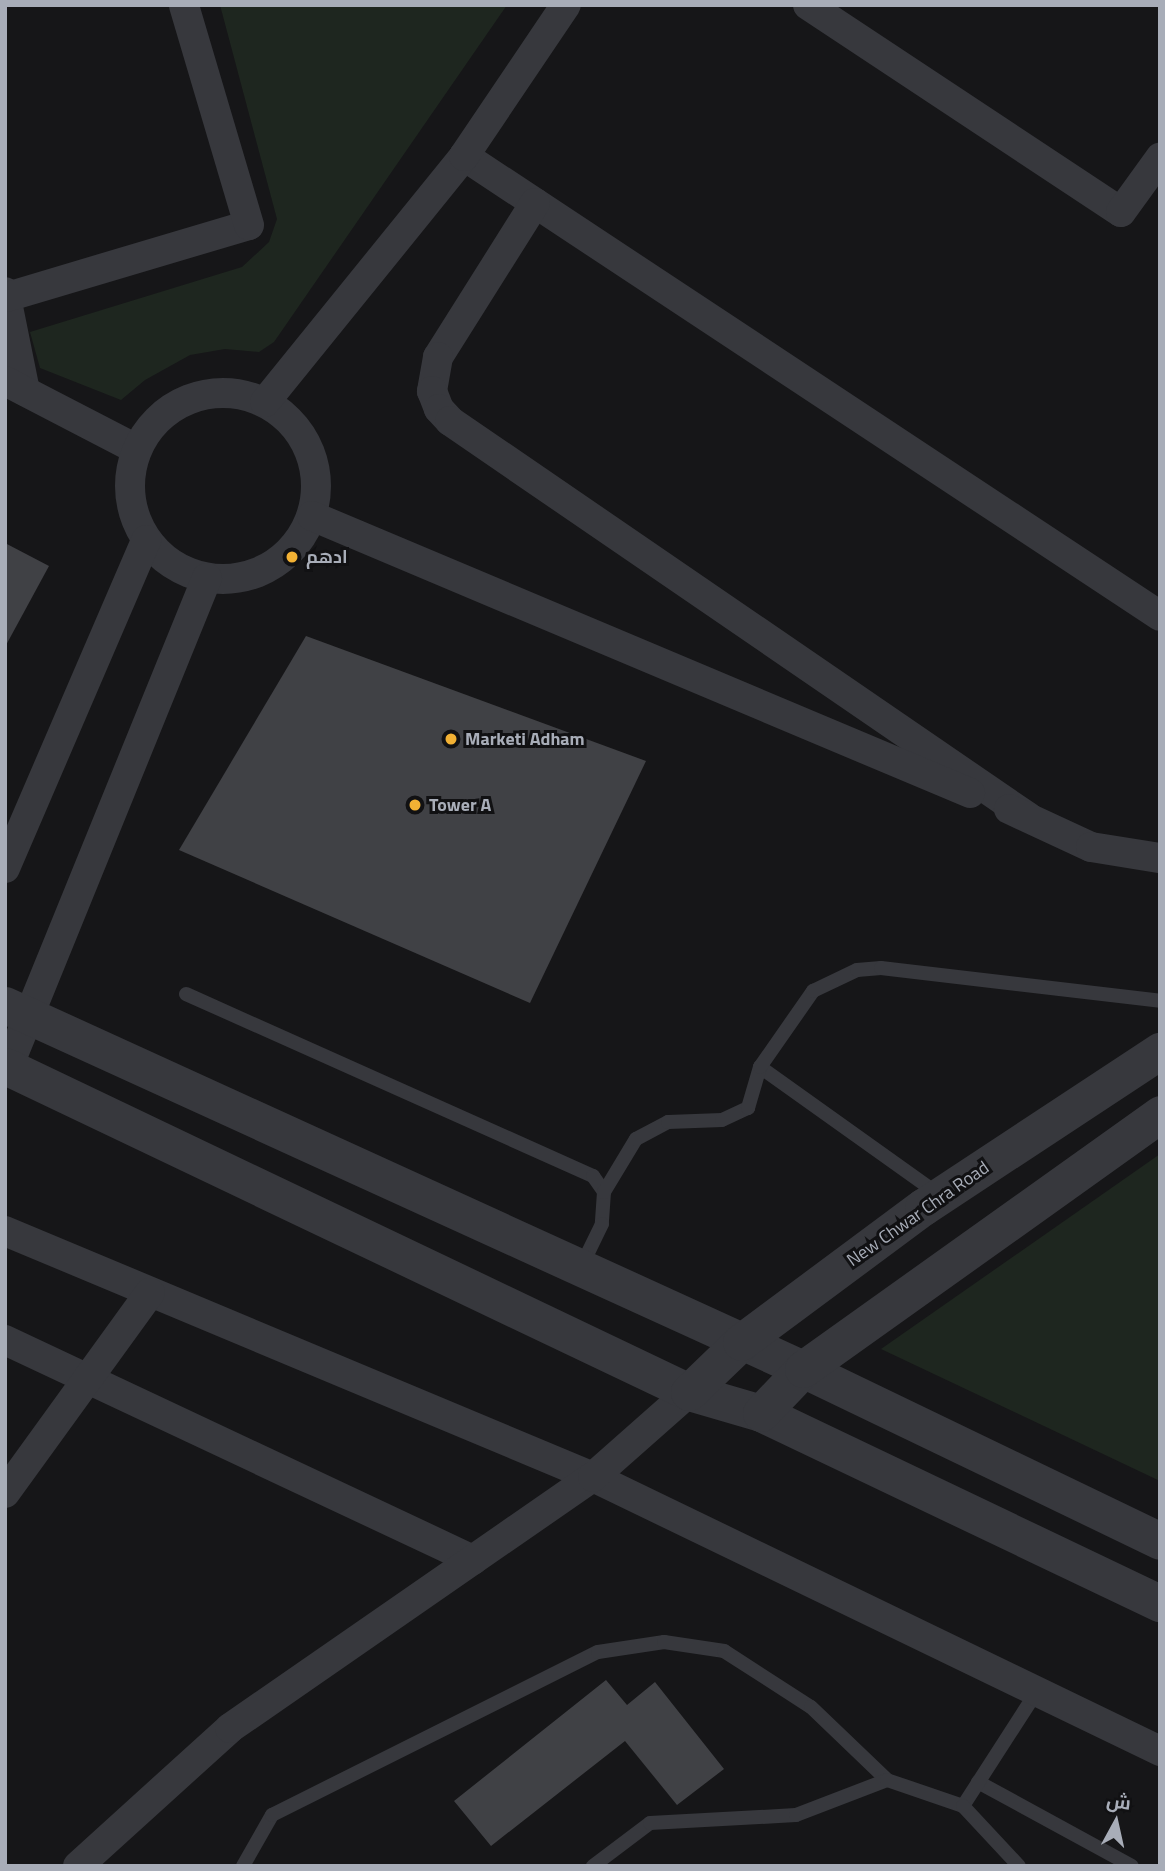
<!DOCTYPE html>
<html>
<head>
<meta charset="utf-8">
<style>
	body { margin:0 }
	#map { position:relative; width:1165px; height:1871px; overflow:hidden; background:#161618; font-family:"Titillium Web",Cairo,sans-serif }
	div>[style] { position:absolute }
	.green>* { inset:0; background:#1e261f }
	.building>* { inset:0; background:#404145 }
	.service>* { height:14px; margin:-7px; padding:0 7px; transform-origin:7px; border-radius:7px; background:#37383d }
	.minor>* { height:30px; margin:-15px; padding:0 15px; transform-origin:15px; border-radius:15px; background:#37383d }
	.minor>.ring { margin:-15px; padding:0; box-sizing:content-box; background:none; border:30px solid #37383d; border-radius:50% }
	.tertiary>* { height:37px; margin:-18.5px; padding:0 18.5px; transform-origin:18.5px; border-radius:18.5px; background:#37383d }
	.dots>* { width:19px; height:19px; translate:-50% -50%; box-sizing:border-box; border:4px solid #111113; border-radius:50% }
	span { translate:-50% -50%; white-space:nowrap; text-align:center; line-height:1.15; -webkit-text-stroke:6px #111113; paint-order:stroke }
	.poi-label { font-size:18px; color:#a8adb8; font-weight:700 }
	.left { translate:0 -50%; text-align:left }
	.street-label { font-size:18px; color:#a8adb8 }
	.frame { position:absolute; inset:0; border:7px solid #a8adb8; pointer-events:none }
	.north { position:absolute; left:1081px; top:1787px; width:70px; height:70px; -webkit-text-stroke:5px #111113; paint-order:stroke; rotate:8deg; font-size:19px; font-weight:700; line-height:28px; text-align:center; color:#a8adb8 }
	.north::after { content:''; display:block; margin:auto; width:24px; height:32px; background:#a8adb8; clip-path:polygon(50% 0,100% 100%,50% 72%,0 100%) }
</style>
</head>
<body>
<div id="map">
	<div class="green">
		<div style="clip-path:polygon(220px 5px,507px 5px,274px 342px,259px 352px,225px 349px,190px 355px,145px 380px,121px 400px,40px 368px,30px 332px,242px 267px,269px 242px,277px 219px)"></div>
		<div style="clip-path:polygon(1160px 1154px,1160px 1481px,881px 1349px)"></div>
	</div>
	<div class="building">
		<div style="clip-path:polygon(5px 543px,49px 566px,5px 647px)"></div>
		<div style="clip-path:polygon(306px 636px,646px 761px,530px 1003px,179px 850px)"></div>
		<div style="clip-path:polygon(606px 1680px,627px 1705px,655px 1682px,724px 1769px,677px 1805px,625px 1741px,491px 1846px,454px 1801px)"></div>
	</div>
	<div class="service">
		<div style="left:186px;top:994px;width:446px;rotate:24.1deg"></div>
		<div style="left:593px;top:1176px;width:19px;rotate:55deg"></div>
		<div style="left:604px;top:1192px;width:32px;rotate:94deg"></div>
		<div style="left:602px;top:1224px;width:48px;rotate:116deg"></div>
		<div style="left:760px;top:1067px;width:219px;rotate:35.5deg"></div>
		<div style="left:604px;top:1192px;width:62px;rotate:-58.9deg"></div>
		<div style="left:636px;top:1139px;width:36px;rotate:-28deg"></div>
		<div style="left:668px;top:1122px;width:54px;rotate:-2.1deg"></div>
		<div style="left:722px;top:1120px;width:29px;rotate:-25deg"></div>
		<div style="left:748px;top:1108px;width:43px;rotate:-73.7deg"></div>
		<div style="left:760px;top:1067px;width:93px;rotate:-55.1deg"></div>
		<div style="left:813px;top:991px;width:49px;rotate:-25.5deg"></div>
		<div style="left:857px;top:970px;width:24px;rotate:-5deg"></div>
		<div style="left:881px;top:968px;width:281px;rotate:6.7deg"></div>
		<div style="left:978px;top:1782px;width:175px;rotate:28.6deg"></div>
		<div style="left:963px;top:1806px;width:137px;rotate:-57.2deg"></div>
		<div style="left:243px;top:1866px;width:59px;rotate:-60.4deg"></div>
		<div style="left:272px;top:1815px;width:364px;rotate:-26.6deg"></div>
		<div style="left:598px;top:1652px;width:67px;rotate:-8.6deg"></div>
		<div style="left:664px;top:1642px;width:61px;rotate:8.5deg"></div>
		<div style="left:724px;top:1651px;width:103px;rotate:32.8deg"></div>
		<div style="left:811px;top:1707px;width:105px;rotate:43.8deg"></div>
		<div style="left:593px;top:1866px;width:71px;rotate:-37deg"></div>
		<div style="left:650px;top:1823px;width:146px;rotate:-3.1deg"></div>
		<div style="left:796px;top:1815px;width:97px;rotate:-21deg"></div>
		<div style="left:887px;top:1780px;width:80px;rotate:18.9deg"></div>
		<div style="left:963px;top:1806px;width:82px;rotate:47deg"></div>
	</div>
	<div class="minor">
		<div style="left:808px;top:5px;width:375px;rotate:33.5deg"></div>
		<div style="left:1121px;top:212px;width:67px;rotate:-54.2deg"></div>
		<div style="left:464px;top:156px;width:834px;rotate:33.46deg"></div>
		<div style="left:535px;top:203px;width:182px;rotate:122.2deg"></div>
		<div style="left:438px;top:357px;width:35px;rotate:100deg"></div>
		<div style="left:432px;top:391px;width:19px;rotate:69deg"></div>
		<div style="left:439px;top:409px;width:16px;rotate:47deg"></div>
		<div style="left:450px;top:421px;width:701px;rotate:34.42deg"></div>
		<div style="left:5px;top:292px;width:101px;rotate:78.6deg"></div>
		<div style="left:7px;top:297px;width:252px;rotate:-16.6deg"></div>
		<div style="left:249px;top:225px;width:229px;rotate:-106.5deg"></div>
		<div style="left:5px;top:381px;width:148px;rotate:27.4deg"></div>
		<div class="ring" style="left:130px;top:393px;width:156px;height:156px"></div>
		<div style="left:265px;top:402px;width:316px;rotate:-51deg"></div>
		<div style="left:464px;top:156px;width:182px;rotate:-56deg"></div>
		<div style="left:312px;top:516px;width:714px;rotate:22.83deg"></div>
		<div style="left:1009px;top:809px;width:90px;rotate:24.9deg"></div>
		<div style="left:1091px;top:847px;width:70px;rotate:9.1deg"></div>
		<div style="left:5px;top:868px;width:357px;rotate:-66.7deg"></div>
		<div style="left:8px;top:1067px;width:528px;rotate:-67.86deg"></div>
		<div style="left:5px;top:1231px;width:637px;rotate:22.7deg"></div>
		<div style="left:593px;top:1477px;width:630px;rotate:25.79deg"></div>
		<div style="left:5px;top:1340px;width:517px;rotate:25.18deg"></div>
		<div style="left:5px;top:1493px;width:247px;rotate:-54.1deg"></div>
		<div style="left:78px;top:1866px;width:205px;rotate:-42.2deg"></div>
		<div style="left:230px;top:1728px;width:441px;rotate:-34.7deg"></div>
		<div style="left:593px;top:1477px;width:128px;rotate:-41.5deg"></div>
	</div>
	<div class="tertiary">
		<div style="left:5px;top:1005px;width:877px;rotate:24.52deg"></div>
		<div style="left:803px;top:1369px;width:396px;rotate:25.7deg"></div>
		<div style="left:5px;top:1066px;width:758px;rotate:25.48deg"></div>
		<div style="left:689px;top:1392px;width:75px;rotate:16.3deg"></div>
		<div style="left:761px;top:1413px;width:442px;rotate:25.5deg"></div>
		<div style="left:689px;top:1392px;width:72px;rotate:-43.9deg"></div>
		<div style="left:741px;top:1342px;width:227px;rotate:-36.6deg"></div>
		<div style="left:923px;top:1207px;width:284px;rotate:-33.4deg"></div>
		<div style="left:761px;top:1413px;width:61px;rotate:-46.3deg"></div>
		<div style="left:803px;top:1369px;width:439px;rotate:-35.5deg"></div>
	</div>
	<div class="dots">
		<div style="left:292px;top:557px;background:#f2b134"></div>
		<div style="left:451px;top:739px;background:#f2b134"></div>
		<div style="left:415px;top:805px;background:#f2b134"></div>
	</div>
	<div class="poi-label">
		<span class="left" style="left:306px;top:557px">ادهم</span>
		<span class="left" style="left:465px;top:739px">Marketi Adham</span>
		<span class="left" style="left:429px;top:805px">Tower A</span>
	</div>
	<div class="street-label">
		<span style="left:918px;top:1214px;rotate:-35deg">New Chwar Chra Road</span>
	</div>
	<div class="frame"></div>
	<div class="north">ش</div>
</div>
</body>
</html>
